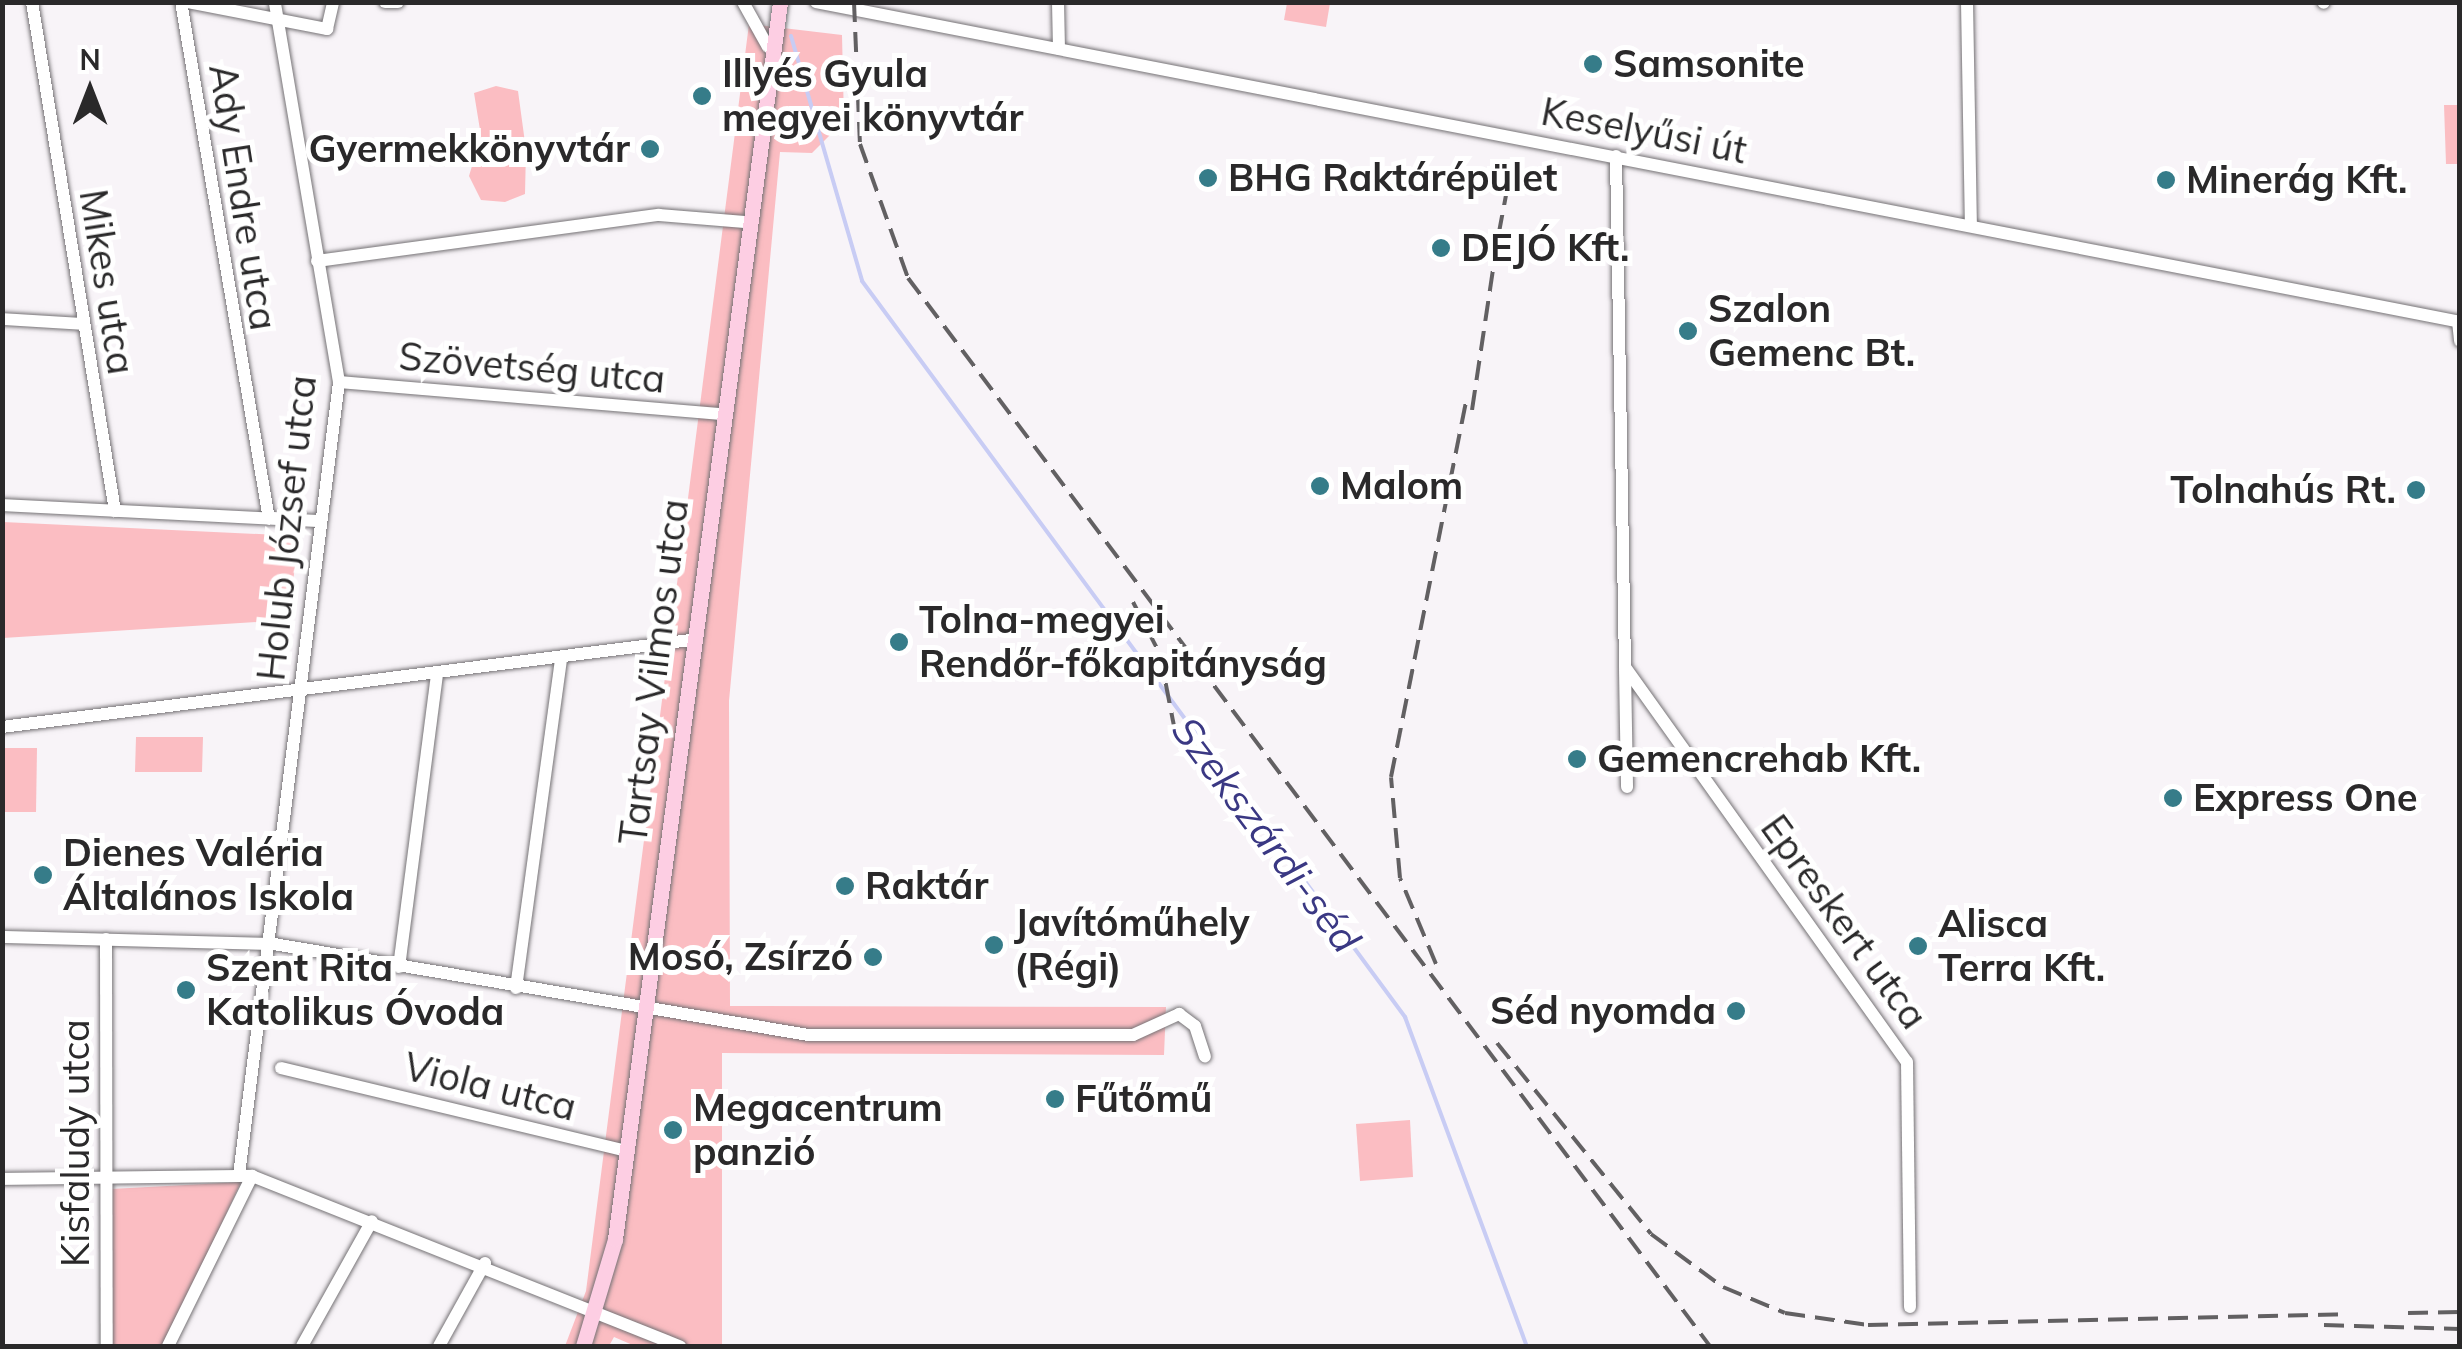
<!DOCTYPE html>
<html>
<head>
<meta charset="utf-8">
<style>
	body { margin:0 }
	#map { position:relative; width:2462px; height:1349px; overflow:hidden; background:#f8f4f8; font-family:Mulish,sans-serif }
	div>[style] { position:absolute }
	.green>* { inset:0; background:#fbbdc2 }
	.stream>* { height:4px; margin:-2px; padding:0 2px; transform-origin:2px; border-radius:2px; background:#c8ccf4 }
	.roads { filter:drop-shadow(0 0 2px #757275) drop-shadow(0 0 2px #757275) }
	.minor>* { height:12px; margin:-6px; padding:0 6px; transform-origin:6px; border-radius:6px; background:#fff }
	.major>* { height:15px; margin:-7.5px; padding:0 7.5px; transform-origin:7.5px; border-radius:7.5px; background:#fdcee3 }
	.rail>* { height:4px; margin-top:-2px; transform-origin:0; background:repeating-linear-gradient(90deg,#626062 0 20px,transparent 0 30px) }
	.dots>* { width:28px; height:28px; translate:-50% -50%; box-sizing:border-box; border:5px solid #fff; border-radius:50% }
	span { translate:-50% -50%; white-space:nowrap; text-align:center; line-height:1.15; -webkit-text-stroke:10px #fff; paint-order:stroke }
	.poi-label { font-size:38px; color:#2a292a; font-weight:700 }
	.left { translate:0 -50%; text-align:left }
	.right { translate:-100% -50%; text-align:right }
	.street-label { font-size:38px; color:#2a292a }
	.water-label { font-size:40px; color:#3a3883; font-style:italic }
	.frame { position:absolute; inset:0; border:5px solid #2a292a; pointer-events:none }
	.north { position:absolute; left:40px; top:40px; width:100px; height:100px; -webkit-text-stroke:8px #fff; paint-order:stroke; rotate:0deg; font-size:28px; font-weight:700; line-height:40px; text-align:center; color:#2a292a }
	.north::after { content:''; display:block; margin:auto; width:35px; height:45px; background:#2a292a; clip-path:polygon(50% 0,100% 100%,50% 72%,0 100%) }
</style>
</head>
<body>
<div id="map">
	<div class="green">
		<div style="clip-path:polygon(1287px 3px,1330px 3px,1326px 27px,1284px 20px)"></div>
		<div style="clip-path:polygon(749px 24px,842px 35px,844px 121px,812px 153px,780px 152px,729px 701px,730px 1006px,1166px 1007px,1164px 1055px,722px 1053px,722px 1346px,635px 1346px,614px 1337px,609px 1346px,565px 1346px,586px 1291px)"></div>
		<div style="clip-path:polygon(496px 86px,518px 91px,526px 150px,525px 194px,505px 202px,481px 200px,469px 176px,481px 136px,474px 93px)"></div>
		<div style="clip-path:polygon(2444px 105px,2459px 105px,2459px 164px,2446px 164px)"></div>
		<div style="clip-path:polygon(3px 522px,299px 536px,288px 620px,3px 638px)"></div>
		<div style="clip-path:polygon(136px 737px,203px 737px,202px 772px,135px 772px)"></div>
		<div style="clip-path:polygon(4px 748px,37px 748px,36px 812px,3px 812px)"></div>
		<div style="clip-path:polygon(1410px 1120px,1413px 1177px,1360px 1181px,1356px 1124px)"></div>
		<div style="clip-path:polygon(241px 1182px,165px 1346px,111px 1346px,111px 1189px)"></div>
	</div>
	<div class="stream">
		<div style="left:791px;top:36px;width:255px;rotate:73.8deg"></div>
		<div style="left:862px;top:281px;width:915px;rotate:53.58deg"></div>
		<div style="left:1405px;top:1017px;width:351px;rotate:69.7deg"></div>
	</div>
	<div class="roads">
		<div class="minor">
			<div style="left:32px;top:2px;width:516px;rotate:80.74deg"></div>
			<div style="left:181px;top:2px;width:524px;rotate:80.34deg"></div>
			<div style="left:188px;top:2px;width:142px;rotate:11deg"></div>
			<div style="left:327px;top:29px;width:28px;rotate:-77deg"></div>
			<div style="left:385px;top:2px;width:13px"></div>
			<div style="left:743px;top:2px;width:51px;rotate:60.9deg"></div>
			<div style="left:816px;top:2px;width:1675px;rotate:11.01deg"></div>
			<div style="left:1058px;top:2px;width:47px;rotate:88.8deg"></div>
			<div style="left:1967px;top:2px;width:222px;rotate:89deg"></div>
			<div style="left:2323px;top:2px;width:1px;rotate:45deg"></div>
			<div style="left:1616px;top:156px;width:511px;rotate:88.99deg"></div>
			<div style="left:1625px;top:667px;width:485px;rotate:54.5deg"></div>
			<div style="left:1907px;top:1062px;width:245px;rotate:89.3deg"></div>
			<div style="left:317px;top:261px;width:345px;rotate:-7.7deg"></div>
			<div style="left:659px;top:215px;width:86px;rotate:4.7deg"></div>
			<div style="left:2px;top:319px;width:82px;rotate:3.5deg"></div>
			<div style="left:2458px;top:321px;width:20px;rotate:84deg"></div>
			<div style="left:339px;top:382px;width:381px;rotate:4.8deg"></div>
			<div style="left:2px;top:505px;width:315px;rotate:2.9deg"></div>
			<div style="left:1625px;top:670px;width:117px;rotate:89deg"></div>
			<div style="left:2px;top:727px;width:694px;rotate:-7.2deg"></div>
			<div style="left:2px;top:937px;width:272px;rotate:1.5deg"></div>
			<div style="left:274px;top:944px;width:542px;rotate:9.67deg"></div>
			<div style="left:808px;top:1035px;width:325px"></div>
			<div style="left:1133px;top:1035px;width:51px;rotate:-24.5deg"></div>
			<div style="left:1179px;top:1014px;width:20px;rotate:37deg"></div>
			<div style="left:1195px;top:1026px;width:32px;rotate:72deg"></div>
			<div style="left:106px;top:939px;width:407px;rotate:89.9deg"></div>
			<div style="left:399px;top:967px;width:293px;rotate:-82.6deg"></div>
			<div style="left:516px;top:988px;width:333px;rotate:-82.2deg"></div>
			<div style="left:281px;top:1068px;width:356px;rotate:13.5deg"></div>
			<div style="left:239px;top:1175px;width:799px;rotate:-82.81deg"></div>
			<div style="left:339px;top:382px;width:385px;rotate:-99.6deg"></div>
			<div style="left:2px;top:1179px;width:250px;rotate:-0.7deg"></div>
			<div style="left:252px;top:1176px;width:461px;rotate:21.7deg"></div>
			<div style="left:168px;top:1346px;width:190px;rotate:-63.7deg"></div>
			<div style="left:302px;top:1346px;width:143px;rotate:-60.8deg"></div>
			<div style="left:439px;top:1346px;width:95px;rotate:-61deg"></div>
		</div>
		<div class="major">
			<div style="left:583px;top:1346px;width:112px;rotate:-73.3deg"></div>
			<div style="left:615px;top:1239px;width:1248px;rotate:-82.4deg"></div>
		</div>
	</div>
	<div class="rail">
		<div style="left:854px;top:2px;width:142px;rotate:87.6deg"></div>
		<div style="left:860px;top:144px;width:142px;rotate:70.3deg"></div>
		<div style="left:908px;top:278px;width:1336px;rotate:53.1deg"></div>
		<div style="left:1493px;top:264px;width:86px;rotate:-79.3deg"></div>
		<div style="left:1472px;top:410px;width:163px;rotate:-81.5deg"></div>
		<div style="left:1133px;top:602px;width:59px;rotate:62.6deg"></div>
		<div style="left:1160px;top:654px;width:78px;rotate:79deg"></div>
		<div style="left:1436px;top:964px;width:93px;rotate:-112.7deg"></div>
		<div style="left:1400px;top:878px;width:101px;rotate:-95.1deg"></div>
		<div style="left:1391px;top:777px;width:389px;rotate:-78.7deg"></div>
		<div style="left:1497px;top:1043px;width:245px;rotate:51.1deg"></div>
		<div style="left:1651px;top:1234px;width:89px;rotate:36.4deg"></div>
		<div style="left:1723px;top:1287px;width:67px;rotate:22.8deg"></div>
		<div style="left:1785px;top:1313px;width:84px;rotate:8.2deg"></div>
		<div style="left:1868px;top:1325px;width:478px;rotate:-1.3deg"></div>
		<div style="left:2408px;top:1313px;width:52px;rotate:-1.1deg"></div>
		<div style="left:2324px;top:1325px;width:136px;rotate:1.7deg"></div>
	</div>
	<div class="dots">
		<div style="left:1593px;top:64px;background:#367c89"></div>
		<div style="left:702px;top:96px;background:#367c89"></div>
		<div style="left:650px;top:149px;background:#367c89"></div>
		<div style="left:1208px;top:178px;background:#367c89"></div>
		<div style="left:2166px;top:180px;background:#367c89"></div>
		<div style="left:1441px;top:248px;background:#367c89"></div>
		<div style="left:1688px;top:331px;background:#367c89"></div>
		<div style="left:1320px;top:486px;background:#367c89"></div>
		<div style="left:2416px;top:490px;background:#367c89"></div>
		<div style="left:899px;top:642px;background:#367c89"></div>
		<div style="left:1577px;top:759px;background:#367c89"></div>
		<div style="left:2173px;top:798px;background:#367c89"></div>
		<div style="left:43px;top:875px;background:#367c89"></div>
		<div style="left:845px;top:886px;background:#367c89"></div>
		<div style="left:994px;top:945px;background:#367c89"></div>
		<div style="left:1918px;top:946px;background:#367c89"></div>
		<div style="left:873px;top:957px;background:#367c89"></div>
		<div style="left:186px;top:990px;background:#367c89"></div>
		<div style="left:1736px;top:1011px;background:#367c89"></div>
		<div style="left:1055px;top:1099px;background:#367c89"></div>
		<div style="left:673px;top:1130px;background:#367c89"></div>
	</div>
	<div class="poi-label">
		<span class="left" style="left:1613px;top:64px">Samsonite</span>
		<span class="left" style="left:722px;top:96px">Illyés Gyula<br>megyei könyvtár</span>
		<span class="right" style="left:630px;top:149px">Gyermekkönyvtár</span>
		<span class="left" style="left:1228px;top:178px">BHG Raktárépület</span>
		<span class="left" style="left:2186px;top:180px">Minerág Kft.</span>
		<span class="left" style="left:1461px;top:248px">DEJÓ Kft.</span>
		<span class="left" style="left:1708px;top:331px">Szalon<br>Gemenc Bt.</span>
		<span class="left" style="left:1340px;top:486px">Malom</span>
		<span class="right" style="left:2396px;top:490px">Tolnahús Rt.</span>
		<span class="left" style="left:919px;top:642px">Tolna-megyei<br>Rendőr-főkapitányság</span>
		<span class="left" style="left:1597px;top:759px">Gemencrehab Kft.</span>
		<span class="left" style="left:2193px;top:798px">Express One</span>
		<span class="left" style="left:63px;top:875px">Dienes Valéria<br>Általános Iskola</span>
		<span class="left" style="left:865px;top:886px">Raktár</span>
		<span class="left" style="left:1014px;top:945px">Javítóműhely<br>(Régi)</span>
		<span class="left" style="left:1938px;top:946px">Alisca<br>Terra Kft.</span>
		<span class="right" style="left:853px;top:957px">Mosó, Zsírzó</span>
		<span class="left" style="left:206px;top:990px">Szent Rita<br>Katolikus Óvoda</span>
		<span class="right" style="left:1716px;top:1011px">Séd nyomda</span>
		<span class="left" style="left:1075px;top:1099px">Fűtőmű</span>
		<span class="left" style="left:693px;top:1130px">Megacentrum<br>panzió</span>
	</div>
	<div class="street-label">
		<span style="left:1644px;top:131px;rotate:11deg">Keselyűsi út</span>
		<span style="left:243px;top:197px;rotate:81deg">Ady Endre utca</span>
		<span style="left:107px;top:282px;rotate:81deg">Mikes utca</span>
		<span style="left:532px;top:368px;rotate:5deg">Szövetség utca</span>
		<span style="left:287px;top:528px;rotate:-84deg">Holub József utca</span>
		<span style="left:654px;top:672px;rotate:-83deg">Tartsay Vilmos utca</span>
		<span style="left:1844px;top:922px;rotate:54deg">Epreskert utca</span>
		<span style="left:490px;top:1087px;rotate:14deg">Viola utca</span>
		<span style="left:76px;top:1143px;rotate:-90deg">Kisfaludy utca</span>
	</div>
	<div class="water-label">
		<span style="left:1267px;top:834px;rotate:53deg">Szekszárdi-séd</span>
	</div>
	<div class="frame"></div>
	<div class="north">N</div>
</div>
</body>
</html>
